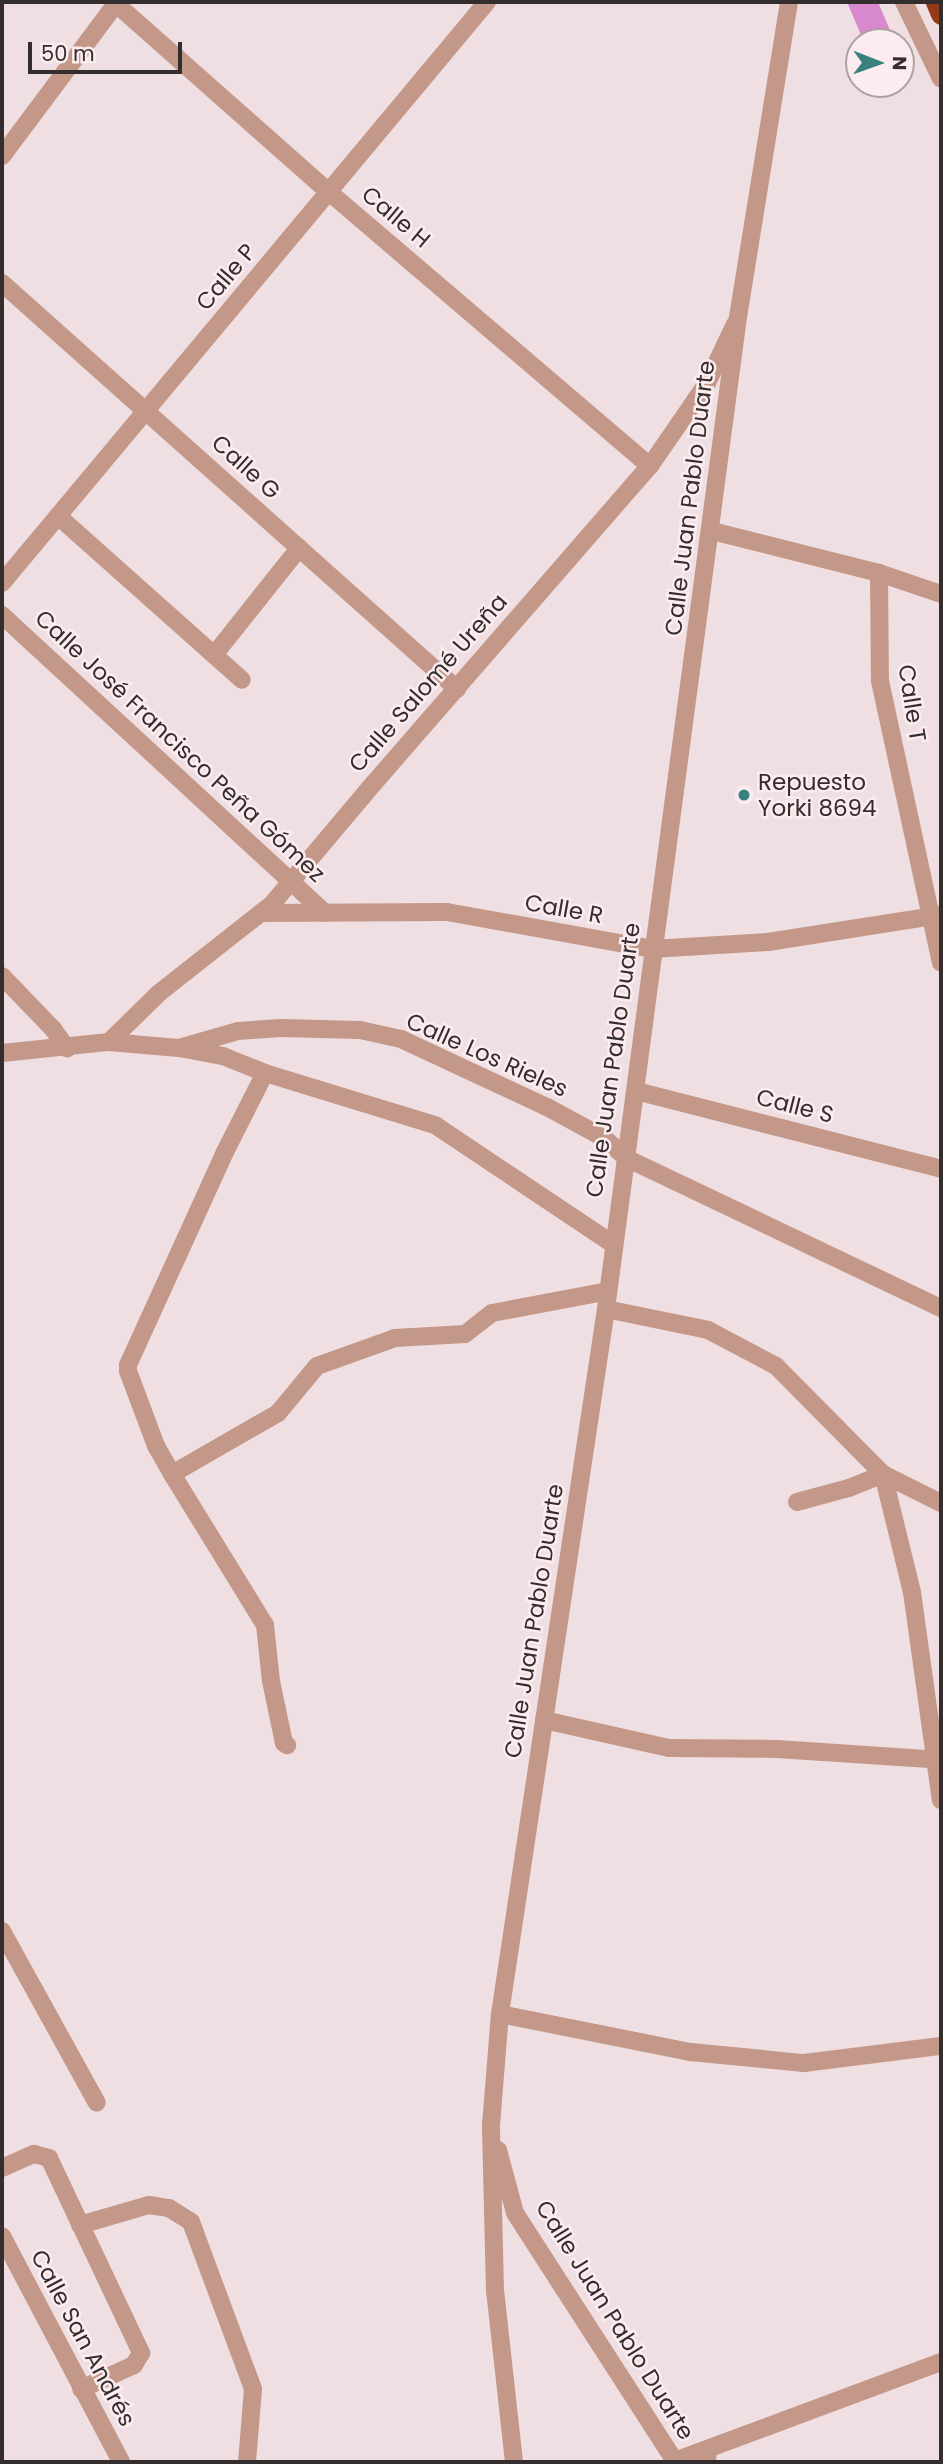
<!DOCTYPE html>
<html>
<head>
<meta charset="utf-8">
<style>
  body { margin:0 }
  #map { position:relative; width:943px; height:2464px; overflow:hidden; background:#efdfe2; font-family:Poppins,sans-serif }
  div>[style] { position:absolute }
  .building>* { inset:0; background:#d889cd }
  .minor>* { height:18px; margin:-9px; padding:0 9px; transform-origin:9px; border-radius:9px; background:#c49888 }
  .tertiary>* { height:18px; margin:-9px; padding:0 9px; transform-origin:9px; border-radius:9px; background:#c49888 }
  .motorway>* { height:21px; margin:-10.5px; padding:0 10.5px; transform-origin:10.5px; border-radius:10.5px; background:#933b16 }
  .dots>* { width:19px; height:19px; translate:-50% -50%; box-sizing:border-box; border:4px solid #fdecef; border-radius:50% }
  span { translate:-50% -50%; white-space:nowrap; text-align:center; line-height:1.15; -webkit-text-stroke:5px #fdecef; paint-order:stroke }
  .street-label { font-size:23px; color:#332d2e }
  .poi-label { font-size:23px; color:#332d2e }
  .left { translate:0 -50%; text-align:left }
  .frame { position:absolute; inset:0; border:4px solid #332d2e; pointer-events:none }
  .north { position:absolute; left:845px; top:28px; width:70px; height:70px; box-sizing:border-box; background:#fdecef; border:2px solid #aca0a2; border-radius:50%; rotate:91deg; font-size:19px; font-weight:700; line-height:28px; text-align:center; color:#332d2e }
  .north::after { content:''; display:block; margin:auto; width:24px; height:32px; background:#38817f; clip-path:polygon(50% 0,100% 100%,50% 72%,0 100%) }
  .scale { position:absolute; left:28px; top:42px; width:154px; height:32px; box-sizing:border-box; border:4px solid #332d2e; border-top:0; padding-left:9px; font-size:21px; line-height:24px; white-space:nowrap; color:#332d2e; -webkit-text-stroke:5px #fdecef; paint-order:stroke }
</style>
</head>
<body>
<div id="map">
  <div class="building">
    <div style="clip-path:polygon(847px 2px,878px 2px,895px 42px,864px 42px)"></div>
  </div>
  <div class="minor">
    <div style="left:114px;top:2px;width:287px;rotate:41.5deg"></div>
    <div style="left:329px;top:192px;width:422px;rotate:40.5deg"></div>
    <div style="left:904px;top:2px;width:85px;rotate:64.3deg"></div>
    <div style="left:2px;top:156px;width:192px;rotate:-53.2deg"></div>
    <div style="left:2px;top:283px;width:610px;rotate:41.74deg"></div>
    <div style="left:58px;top:516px;width:246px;rotate:41.7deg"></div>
    <div style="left:712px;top:531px;width:172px;rotate:14.1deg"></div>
    <div style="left:879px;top:573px;width:65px;rotate:18.7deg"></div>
    <div style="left:879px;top:573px;width:108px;rotate:89.5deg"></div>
    <div style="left:880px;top:681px;width:288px;rotate:77.8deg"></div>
    <div style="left:2px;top:583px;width:757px;rotate:-50.15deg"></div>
    <div style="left:2px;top:615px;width:439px;rotate:42.7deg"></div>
    <div style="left:214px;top:655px;width:137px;rotate:-51.5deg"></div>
    <div style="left:261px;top:913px;width:186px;rotate:-0.3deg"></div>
    <div style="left:447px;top:912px;width:208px;rotate:10.2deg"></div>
    <div style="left:652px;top:949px;width:116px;rotate:-3.5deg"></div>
    <div style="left:768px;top:942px;width:175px;rotate:-8.9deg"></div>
    <div style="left:2px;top:976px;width:74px;rotate:46.1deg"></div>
    <div style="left:53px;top:1029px;width:24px;rotate:54deg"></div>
    <div style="left:109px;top:1042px;width:70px;rotate:-44.4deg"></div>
    <div style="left:159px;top:993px;width:144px;rotate:-38.2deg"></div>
    <div style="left:272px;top:904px;width:158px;rotate:-49.9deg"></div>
    <div style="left:374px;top:783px;width:420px;rotate:-49deg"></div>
    <div style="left:650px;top:466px;width:101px;rotate:-55.5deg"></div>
    <div style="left:707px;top:383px;width:65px;rotate:-64.6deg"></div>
    <div style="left:179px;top:1048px;width:61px;rotate:-16.1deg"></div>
    <div style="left:238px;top:1031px;width:43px;rotate:-4deg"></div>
    <div style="left:281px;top:1028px;width:79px;rotate:1.5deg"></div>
    <div style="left:360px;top:1030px;width:42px;rotate:12.4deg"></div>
    <div style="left:401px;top:1039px;width:161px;rotate:25deg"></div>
    <div style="left:547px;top:1107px;width:65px;rotate:28.5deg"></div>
    <div style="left:604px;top:1138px;width:30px;rotate:42deg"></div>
    <div style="left:626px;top:1158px;width:349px;rotate:25.5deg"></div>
    <div style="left:2px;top:1053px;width:108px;rotate:-5.9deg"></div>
    <div style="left:109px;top:1042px;width:70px;rotate:4.9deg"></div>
    <div style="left:179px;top:1048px;width:45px;rotate:10.3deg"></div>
    <div style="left:223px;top:1056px;width:45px;rotate:22deg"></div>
    <div style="left:265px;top:1073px;width:178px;rotate:17deg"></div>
    <div style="left:435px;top:1125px;width:214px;rotate:33.8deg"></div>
    <div style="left:265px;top:1073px;width:89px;rotate:116.9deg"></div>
    <div style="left:225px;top:1152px;width:234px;rotate:114.5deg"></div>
    <div style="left:128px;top:1365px;width:6px;rotate:90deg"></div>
    <div style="left:128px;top:1371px;width:80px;rotate:69.5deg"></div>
    <div style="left:156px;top:1446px;width:32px;rotate:60deg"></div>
    <div style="left:172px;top:1474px;width:177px;rotate:58.4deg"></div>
    <div style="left:265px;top:1625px;width:56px;rotate:83.9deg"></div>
    <div style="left:271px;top:1681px;width:63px;rotate:78.2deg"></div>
    <div style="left:284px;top:1743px;width:4px;rotate:34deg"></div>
    <div style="left:636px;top:1091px;width:315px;rotate:14.3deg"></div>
    <div style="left:606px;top:1309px;width:104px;rotate:11.6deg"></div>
    <div style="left:708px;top:1330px;width:77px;rotate:27.9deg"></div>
    <div style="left:776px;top:1366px;width:152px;rotate:45.3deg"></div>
    <div style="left:883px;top:1474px;width:65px;rotate:26.6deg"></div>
    <div style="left:172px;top:1474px;width:122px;rotate:-29.9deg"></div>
    <div style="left:278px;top:1413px;width:61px;rotate:-50.3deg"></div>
    <div style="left:317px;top:1366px;width:83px;rotate:-19.7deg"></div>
    <div style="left:395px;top:1338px;width:70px;rotate:-3.3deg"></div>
    <div style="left:465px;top:1334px;width:34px;rotate:-38deg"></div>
    <div style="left:492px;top:1313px;width:118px;rotate:-10.7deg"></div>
    <div style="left:883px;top:1474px;width:122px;rotate:76.2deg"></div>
    <div style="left:912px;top:1592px;width:210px;rotate:82.1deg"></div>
    <div style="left:797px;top:1502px;width:54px;rotate:-15.1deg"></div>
    <div style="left:849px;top:1488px;width:37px;rotate:-22deg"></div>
    <div style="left:544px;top:1720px;width:128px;rotate:12.6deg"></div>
    <div style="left:669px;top:1748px;width:108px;rotate:0.5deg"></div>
    <div style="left:777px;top:1749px;width:164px;rotate:3.8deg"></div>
    <div style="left:2px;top:1931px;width:196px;rotate:61.1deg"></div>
    <div style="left:500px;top:2014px;width:195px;rotate:11.3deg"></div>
    <div style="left:691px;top:2052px;width:114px;rotate:5.6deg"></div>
    <div style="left:804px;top:2063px;width:138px;rotate:-7.1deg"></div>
    <div style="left:2px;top:2168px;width:35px;rotate:-24deg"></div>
    <div style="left:34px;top:2154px;width:16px;rotate:15deg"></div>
    <div style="left:49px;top:2158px;width:216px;rotate:64.7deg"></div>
    <div style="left:141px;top:2353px;width:14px;rotate:120deg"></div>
    <div style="left:134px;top:2365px;width:58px;rotate:155.6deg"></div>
    <div style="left:80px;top:2225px;width:72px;rotate:-16.2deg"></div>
    <div style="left:149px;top:2205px;width:20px;rotate:9deg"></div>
    <div style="left:169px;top:2208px;width:26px;rotate:32deg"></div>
    <div style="left:191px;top:2222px;width:178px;rotate:69.6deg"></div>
    <div style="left:253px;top:2389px;width:73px;rotate:94.7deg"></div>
    <div style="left:2px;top:2236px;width:255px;rotate:62.2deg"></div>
    <div style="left:672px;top:2462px;width:287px;rotate:-20.4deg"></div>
  </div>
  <div class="tertiary">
    <div style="left:498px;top:2150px;width:65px;rotate:74.9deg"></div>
    <div style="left:515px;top:2213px;width:295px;rotate:57.2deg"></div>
    <div style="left:514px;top:2462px;width:172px;rotate:-96.3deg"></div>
    <div style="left:495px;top:2291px;width:166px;rotate:-91.4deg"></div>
    <div style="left:491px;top:2125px;width:111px;rotate:-85.4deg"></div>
    <div style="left:500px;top:2014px;width:713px;rotate:-81.45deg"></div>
    <div style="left:606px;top:1309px;width:1001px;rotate:-82.42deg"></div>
    <div style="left:738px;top:317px;width:319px;rotate:-80.8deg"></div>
    <div style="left:707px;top:2462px;width:13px;rotate:-86deg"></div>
  </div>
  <div class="motorway">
    <div style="left:936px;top:2px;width:13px;rotate:67deg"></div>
  </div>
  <div class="dots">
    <div style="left:744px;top:795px;background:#38817f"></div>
  </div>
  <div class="street-label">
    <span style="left:396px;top:217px;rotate:40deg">Calle H</span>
    <span style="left:226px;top:277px;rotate:-50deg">Calle P</span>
    <span style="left:246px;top:467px;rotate:42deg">Calle G</span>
    <span style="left:690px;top:498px;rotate:-83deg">Calle Juan Pablo Duarte</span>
    <span style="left:428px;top:683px;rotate:-49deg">Calle Salomé Ureña</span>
    <span style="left:912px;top:703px;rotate:81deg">Calle T</span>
    <span style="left:180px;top:746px;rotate:43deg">Calle José Francisco Peña Gómez</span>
    <span style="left:564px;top:909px;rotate:10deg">Calle R</span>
    <span style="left:487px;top:1055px;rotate:24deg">Calle Los Rieles</span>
    <span style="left:613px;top:1060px;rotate:-82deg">Calle Juan Pablo Duarte</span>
    <span style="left:795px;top:1106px;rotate:14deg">Calle S</span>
    <span style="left:534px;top:1621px;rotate:-81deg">Calle Juan Pablo Duarte</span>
    <span style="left:615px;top:2320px;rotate:58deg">Calle Juan Pablo Duarte</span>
    <span style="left:83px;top:2338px;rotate:62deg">Calle San Andrés</span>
  </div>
  <div class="poi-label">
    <span class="left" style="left:758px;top:795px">Repuesto<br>Yorki 8694</span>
  </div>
  <div class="frame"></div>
  <div class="north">N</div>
  <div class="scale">50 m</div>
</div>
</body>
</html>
